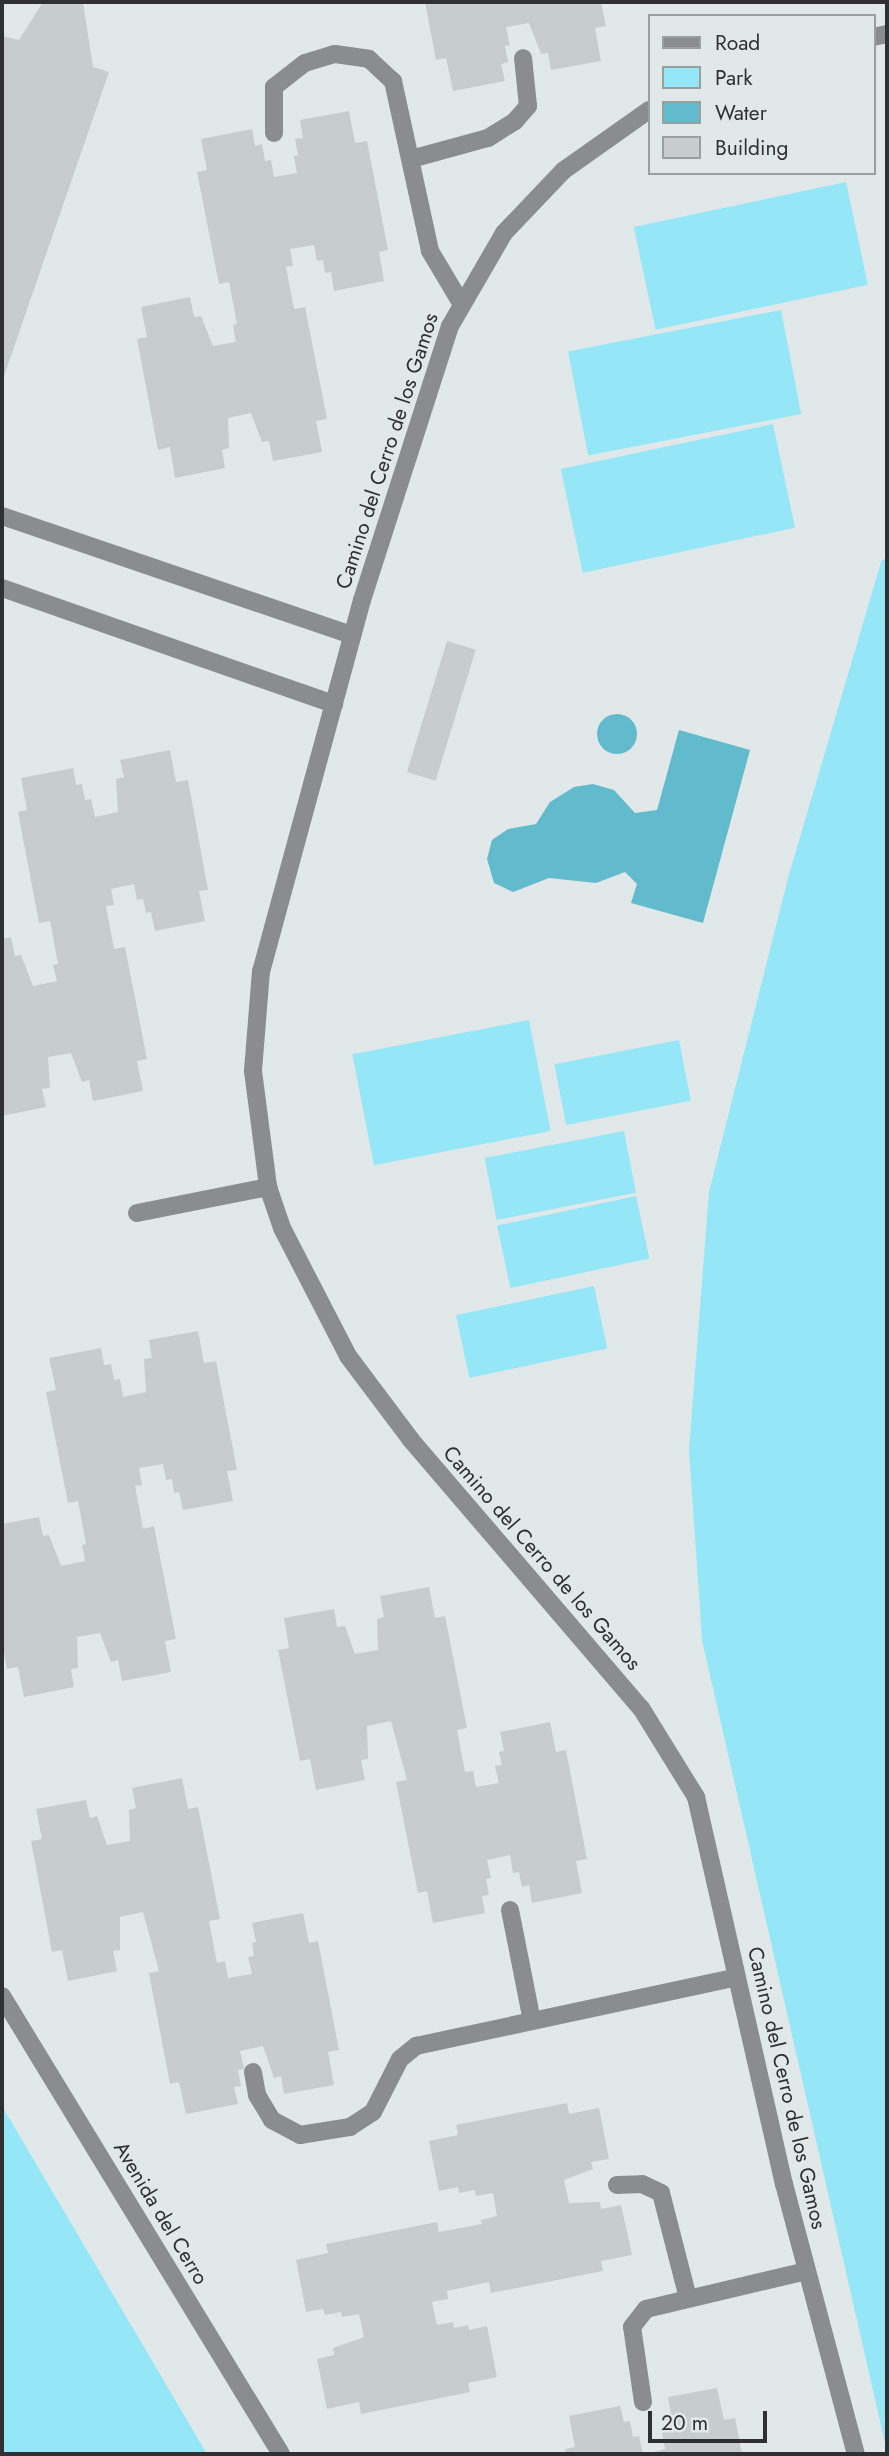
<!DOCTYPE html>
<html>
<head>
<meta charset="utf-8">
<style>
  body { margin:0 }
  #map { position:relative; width:889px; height:2456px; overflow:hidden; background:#e1e8e9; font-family:Jost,sans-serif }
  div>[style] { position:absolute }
  .green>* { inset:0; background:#95e7f8; transform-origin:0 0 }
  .water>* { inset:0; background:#62bbcd }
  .round { border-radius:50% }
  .building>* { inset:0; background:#c7cdcf; transform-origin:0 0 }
  .minor>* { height:18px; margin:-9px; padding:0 9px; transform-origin:9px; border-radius:9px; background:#8a8d8d }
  span { translate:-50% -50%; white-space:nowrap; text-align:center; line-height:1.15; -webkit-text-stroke:5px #e1e8e9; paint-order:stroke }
  .street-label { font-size:21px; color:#2e3031 }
  .frame { position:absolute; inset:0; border:4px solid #2e3031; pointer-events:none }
  .legend { position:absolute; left:648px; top:14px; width:228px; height:161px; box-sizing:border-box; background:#e1e8e9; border:2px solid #999e9f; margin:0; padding:9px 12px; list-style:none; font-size:21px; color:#2e3031 }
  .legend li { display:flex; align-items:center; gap:14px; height:35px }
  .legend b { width:35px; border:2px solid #999e9f }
  .scale { position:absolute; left:648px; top:2411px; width:119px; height:32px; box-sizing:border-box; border:4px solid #2e3031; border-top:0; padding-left:9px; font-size:21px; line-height:24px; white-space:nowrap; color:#2e3031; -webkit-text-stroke:5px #e1e8e9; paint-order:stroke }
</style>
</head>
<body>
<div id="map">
  <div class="green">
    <div style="left:846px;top:182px;width:105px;height:217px;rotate:78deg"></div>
    <div style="left:781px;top:310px;width:106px;height:217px;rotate:79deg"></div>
    <div style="left:773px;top:424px;width:106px;height:217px;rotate:78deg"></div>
    <div style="clip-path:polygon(882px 559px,887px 561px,887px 2452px,702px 1640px,689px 1449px,709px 1192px,788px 878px)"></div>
    <div style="left:529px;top:1020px;width:113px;height:180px;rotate:79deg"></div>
    <div style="left:679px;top:1040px;width:62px;height:127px;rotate:79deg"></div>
    <div style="left:624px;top:1131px;width:63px;height:142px;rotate:79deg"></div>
    <div style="left:636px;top:1196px;width:64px;height:142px;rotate:78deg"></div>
    <div style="left:594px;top:1286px;width:64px;height:141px;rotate:78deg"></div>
    <div style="clip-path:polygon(2px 2106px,207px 2454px,2px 2454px)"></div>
  </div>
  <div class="water">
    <div class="round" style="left:597px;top:714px;width:40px;height:40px"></div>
    <div style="clip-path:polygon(679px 730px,750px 750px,703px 923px,631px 903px,637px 884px,625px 872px,596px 883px,549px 878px,513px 892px,494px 883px,487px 859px,492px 840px,508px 829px,536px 824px,550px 802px,574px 787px,593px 784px,614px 790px,635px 813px,657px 810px)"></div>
  </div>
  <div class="building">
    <div style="clip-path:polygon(43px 2px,83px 2px,93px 67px,109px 72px,2px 382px,2px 36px,19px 40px)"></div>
    <div style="clip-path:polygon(425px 2px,601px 2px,606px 26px,595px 28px,601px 61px,551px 70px,548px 53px,541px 54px,529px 23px,506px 27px,510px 45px,505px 46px,508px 62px,501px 64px,505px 81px,453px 91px,446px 58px,436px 60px)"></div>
    <div style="clip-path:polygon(349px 111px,355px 143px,367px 141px,388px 250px,379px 252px,384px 281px,334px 291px,331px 272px,325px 273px,323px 260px,317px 261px,314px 245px,290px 249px,293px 266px,286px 267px,294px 309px,305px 307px,327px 419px,316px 421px,322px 452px,273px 461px,269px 441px,262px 442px,251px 413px,228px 418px,229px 448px,222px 450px,225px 468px,175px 478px,170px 447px,158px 450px,137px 339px,147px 337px,141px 307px,190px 297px,194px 317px,201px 316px,213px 346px,236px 342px,233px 325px,237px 324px,229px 282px,219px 284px,197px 172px,207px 170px,201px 139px,252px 129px,255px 146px,262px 144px,265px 161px,271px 160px,274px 177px,297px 173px,294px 156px,298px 155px,295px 139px,303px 138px,300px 120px)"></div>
    <div style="left:447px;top:641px;width:30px;height:137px;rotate:17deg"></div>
    <div style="clip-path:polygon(170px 750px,176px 782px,188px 780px,208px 890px,199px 891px,205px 921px,155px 931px,151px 912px,146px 913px,143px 899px,137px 900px,134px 884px,111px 889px,114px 905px,106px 906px,114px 949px,125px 947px,147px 1059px,137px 1061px,143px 1091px,93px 1101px,89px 1080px,82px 1082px,71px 1053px,48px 1057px,50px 1088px,42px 1089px,46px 1107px,2px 1116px,2px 939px,11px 937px,15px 956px,21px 955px,33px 986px,57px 981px,53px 965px,58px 964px,50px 921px,39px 923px,18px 812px,27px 810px,21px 778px,73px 768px,76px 785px,82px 784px,85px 800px,91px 799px,95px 817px,118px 812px,116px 779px,124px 777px,120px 760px)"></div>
    <div style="clip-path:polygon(198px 1331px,204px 1363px,216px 1361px,237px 1470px,227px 1471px,233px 1501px,183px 1510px,179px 1492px,174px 1493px,172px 1479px,166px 1480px,163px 1464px,139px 1468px,142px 1485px,135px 1486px,143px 1529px,154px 1526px,176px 1639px,165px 1641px,171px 1672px,122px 1681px,118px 1660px,111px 1662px,100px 1633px,77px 1637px,78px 1668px,71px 1669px,74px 1687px,24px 1697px,18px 1667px,7px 1669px,2px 1640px,2px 1524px,39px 1517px,43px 1536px,49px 1535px,61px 1566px,85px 1561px,82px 1545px,86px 1544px,78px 1501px,68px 1503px,46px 1392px,56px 1390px,49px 1358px,101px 1348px,104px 1365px,111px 1364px,114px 1380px,120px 1379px,123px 1397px,146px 1392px,144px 1359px,152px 1358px,149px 1340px)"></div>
    <div style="clip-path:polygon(429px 1587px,435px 1618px,445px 1616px,467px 1728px,457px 1730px,465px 1772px,473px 1771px,476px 1787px,499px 1783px,495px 1766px,502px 1765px,499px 1752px,504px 1751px,500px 1732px,550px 1722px,556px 1752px,566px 1750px,587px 1859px,576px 1861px,582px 1893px,532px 1903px,529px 1885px,522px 1887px,519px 1872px,513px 1873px,510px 1855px,487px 1860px,491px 1878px,486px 1879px,489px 1895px,482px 1896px,485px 1913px,433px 1923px,427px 1891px,418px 1893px,396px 1782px,407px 1780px,391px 1721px,367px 1726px,368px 1759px,361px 1760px,365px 1780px,316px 1790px,310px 1759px,300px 1761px,278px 1650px,289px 1648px,284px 1618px,334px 1609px,337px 1627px,345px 1626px,355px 1654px,378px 1650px,377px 1619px,384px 1617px,380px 1596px)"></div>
    <div style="clip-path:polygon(182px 1778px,188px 1809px,198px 1807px,220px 1919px,209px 1921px,217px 1963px,225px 1961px,228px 1978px,252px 1974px,248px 1957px,254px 1956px,252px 1943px,256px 1942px,252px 1923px,303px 1913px,309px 1943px,318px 1941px,339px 2050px,328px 2052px,334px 2085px,284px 2094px,281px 2076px,274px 2078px,263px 2046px,240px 2051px,244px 2069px,238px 2070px,241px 2086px,234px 2087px,238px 2104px,186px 2114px,179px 2082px,170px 2084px,149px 1973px,159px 1971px,143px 1912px,120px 1917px,120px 1950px,113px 1951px,117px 1971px,68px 1981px,62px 1950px,52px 1952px,31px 1841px,42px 1839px,36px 1809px,86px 1800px,90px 1818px,97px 1816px,107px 1845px,130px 1841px,129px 1810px,136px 1808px,132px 1788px)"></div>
    <div style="clip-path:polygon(567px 2103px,569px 2114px,599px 2108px,609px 2159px,591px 2162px,593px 2169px,564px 2180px,569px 2203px,600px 2202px,601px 2209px,621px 2205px,632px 2255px,601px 2261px,603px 2271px,491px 2293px,489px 2282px,447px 2291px,448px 2299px,432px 2302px,437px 2325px,453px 2322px,454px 2328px,468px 2325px,469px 2330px,487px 2326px,497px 2377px,468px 2383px,470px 2392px,361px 2414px,359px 2402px,327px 2409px,317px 2359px,334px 2355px,333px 2348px,364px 2337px,359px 2314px,342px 2317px,341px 2312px,325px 2315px,323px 2309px,306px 2312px,296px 2260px,328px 2253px,326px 2244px,437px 2222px,439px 2232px,482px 2224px,481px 2220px,497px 2216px,493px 2193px,476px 2196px,475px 2190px,459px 2193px,458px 2187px,439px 2191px,429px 2141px,458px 2135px,456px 2125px)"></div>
    <div style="clip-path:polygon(717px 2388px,724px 2420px,735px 2418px,742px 2454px,647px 2454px,665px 2449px,662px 2432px,666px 2431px,664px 2416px,671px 2415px,668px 2397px)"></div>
    <div style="clip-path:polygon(620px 2406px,624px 2422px,630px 2421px,633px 2437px,639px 2436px,643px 2454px,566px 2454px,565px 2449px,575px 2447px,569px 2416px)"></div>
  </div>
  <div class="minor">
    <div style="left:873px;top:37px;width:14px;rotate:-12deg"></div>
    <div style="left:649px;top:110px;width:105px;rotate:144.7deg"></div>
    <div style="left:563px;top:171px;width:86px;rotate:133.6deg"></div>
    <div style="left:504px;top:233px;width:108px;rotate:120.1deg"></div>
    <div style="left:450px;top:326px;width:288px;rotate:107.8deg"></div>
    <div style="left:362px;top:600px;width:385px;rotate:105.2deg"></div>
    <div style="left:261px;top:971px;width:100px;rotate:94.6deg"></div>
    <div style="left:253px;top:1071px;width:117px;rotate:82.6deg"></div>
    <div style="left:268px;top:1187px;width:43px;rotate:71.1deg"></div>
    <div style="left:282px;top:1228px;width:144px;rotate:62.7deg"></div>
    <div style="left:348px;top:1356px;width:105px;rotate:53.1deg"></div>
    <div style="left:411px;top:1440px;width:353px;rotate:49.4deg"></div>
    <div style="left:641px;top:1708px;width:105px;rotate:58.3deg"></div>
    <div style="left:696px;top:1797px;width:397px;rotate:77.2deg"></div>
    <div style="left:784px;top:2184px;width:279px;rotate:75.1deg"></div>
    <div style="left:274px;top:133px;width:46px;rotate:-90deg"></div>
    <div style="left:274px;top:87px;width:39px;rotate:-38deg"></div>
    <div style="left:305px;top:63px;width:31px;rotate:-17deg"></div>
    <div style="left:335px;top:54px;width:34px;rotate:8deg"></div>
    <div style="left:369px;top:59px;width:33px;rotate:43deg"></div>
    <div style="left:393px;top:81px;width:174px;rotate:77.7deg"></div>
    <div style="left:430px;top:251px;width:61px;rotate:59.2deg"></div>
    <div style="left:411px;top:159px;width:80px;rotate:-15.3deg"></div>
    <div style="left:488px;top:138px;width:32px;rotate:-32deg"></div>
    <div style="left:515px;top:121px;width:20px;rotate:-49deg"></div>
    <div style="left:528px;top:106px;width:48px;rotate:-95.9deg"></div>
    <div style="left:2px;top:516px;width:370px;rotate:18.8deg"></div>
    <div style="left:2px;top:588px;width:352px;rotate:19.3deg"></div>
    <div style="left:137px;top:1213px;width:134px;rotate:-11.2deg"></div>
    <div style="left:510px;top:1910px;width:113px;rotate:78.8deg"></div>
    <div style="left:2px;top:1996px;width:536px;rotate:58.65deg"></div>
    <div style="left:253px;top:2072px;width:23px;rotate:80deg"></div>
    <div style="left:257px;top:2095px;width:29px;rotate:59deg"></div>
    <div style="left:272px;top:2120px;width:32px;rotate:28deg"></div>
    <div style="left:300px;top:2135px;width:51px;rotate:-9.1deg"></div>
    <div style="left:350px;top:2127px;width:27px;rotate:-33deg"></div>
    <div style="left:373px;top:2112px;width:59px;rotate:-63deg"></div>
    <div style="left:400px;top:2059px;width:21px;rotate:-39deg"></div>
    <div style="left:416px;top:2046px;width:328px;rotate:-12.1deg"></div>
    <div style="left:617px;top:2185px;width:25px;rotate:-2deg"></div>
    <div style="left:642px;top:2184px;width:21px;rotate:25deg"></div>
    <div style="left:661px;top:2193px;width:108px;rotate:75.6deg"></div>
    <div style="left:643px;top:2402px;width:76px;rotate:-98.3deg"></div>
    <div style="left:632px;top:2327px;width:23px;rotate:-52deg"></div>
    <div style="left:646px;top:2309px;width:165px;rotate:-13.3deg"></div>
  </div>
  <div class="street-label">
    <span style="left:387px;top:451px;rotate:-72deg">Camino del Cerro de los Gamos</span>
    <span style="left:542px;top:1558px;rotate:49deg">Camino del Cerro de los Gamos</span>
    <span style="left:787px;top:2088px;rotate:77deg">Camino del Cerro de los Gamos</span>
    <span style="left:161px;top:2213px;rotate:59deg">Avenida del Cerro</span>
  </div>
  <div class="frame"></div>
  <ul class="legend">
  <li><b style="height:9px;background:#8a8d8d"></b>Road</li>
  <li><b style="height:19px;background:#95e7f8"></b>Park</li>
  <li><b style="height:19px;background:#62bbcd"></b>Water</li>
  <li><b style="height:19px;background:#c7cdcf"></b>Building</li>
  </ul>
  <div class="scale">20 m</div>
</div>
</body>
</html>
